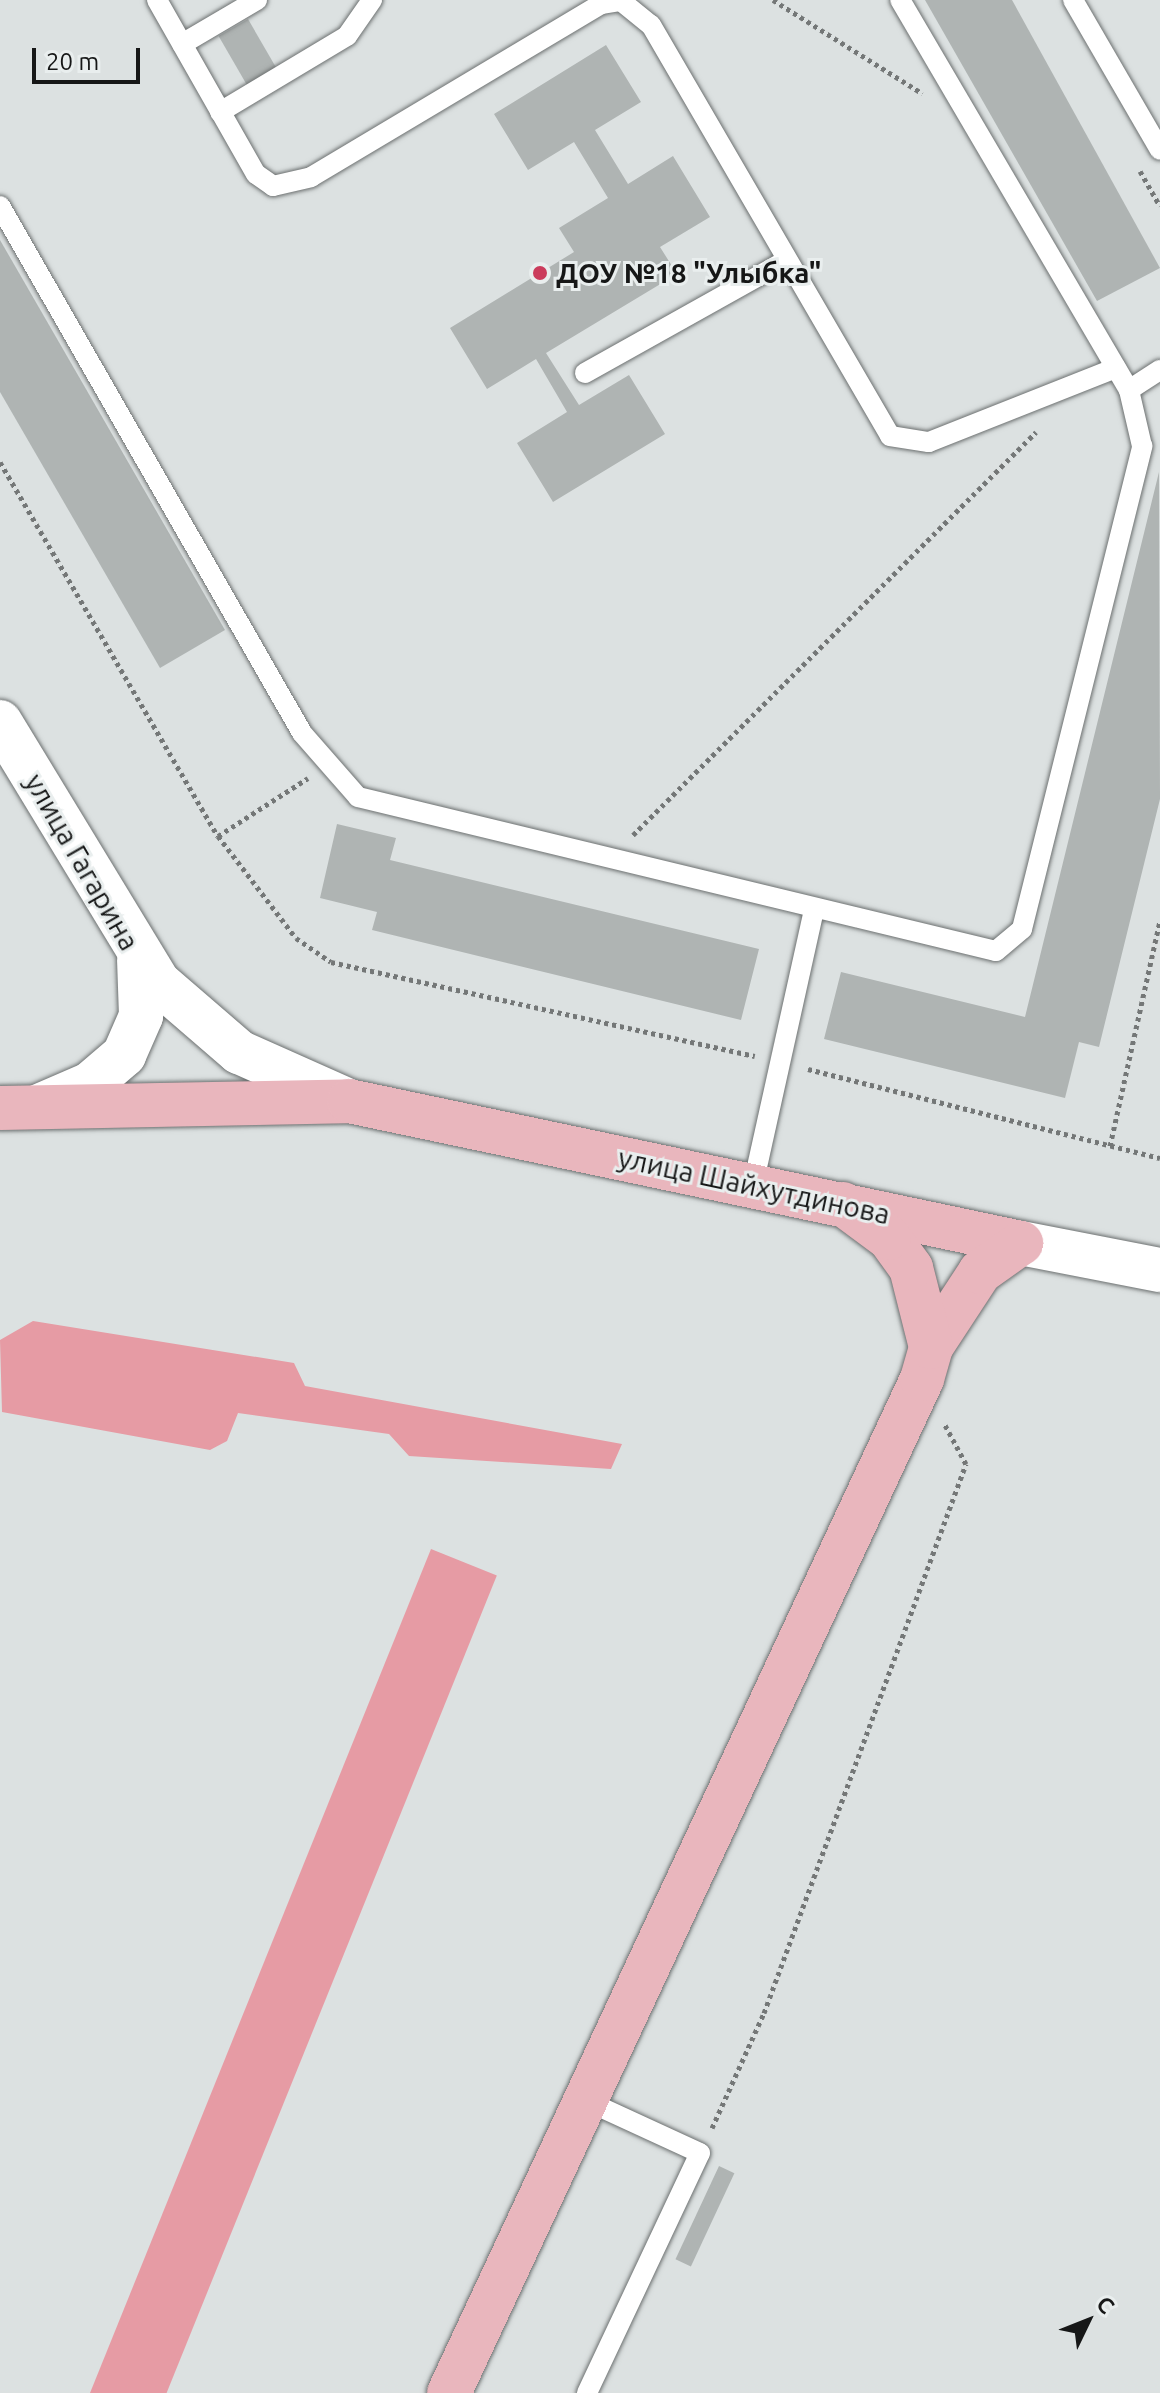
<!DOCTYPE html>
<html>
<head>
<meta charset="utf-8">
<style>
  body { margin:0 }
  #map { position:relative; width:1160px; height:2393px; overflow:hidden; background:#dce1e1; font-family:Ubuntu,sans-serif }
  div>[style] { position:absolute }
  .green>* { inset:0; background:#e69ba4; transform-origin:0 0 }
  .building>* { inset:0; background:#afb4b3; transform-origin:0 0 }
  .path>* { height:5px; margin-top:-2.5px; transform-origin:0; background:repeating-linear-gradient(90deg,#747777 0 4px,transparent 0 8px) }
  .roads { filter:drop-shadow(0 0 2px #6c7070) drop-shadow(0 0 2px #6c7070) }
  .lane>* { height:20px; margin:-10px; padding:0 10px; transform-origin:10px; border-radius:10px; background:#fff }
  .secondary>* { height:44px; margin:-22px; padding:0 22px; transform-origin:22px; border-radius:22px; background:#fff }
  .primary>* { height:44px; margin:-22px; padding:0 22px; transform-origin:22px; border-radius:22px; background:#e9b6bd }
  .dots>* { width:22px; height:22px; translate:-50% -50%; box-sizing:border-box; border:4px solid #e9eeee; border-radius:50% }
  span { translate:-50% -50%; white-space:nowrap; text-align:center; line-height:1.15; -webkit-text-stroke:6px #e9eeee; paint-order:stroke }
  .poi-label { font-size:28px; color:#161717; font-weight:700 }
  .left { translate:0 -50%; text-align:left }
  .street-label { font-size:28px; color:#161717 }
  .north { position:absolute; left:1048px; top:2281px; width:80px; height:80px; -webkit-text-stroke:6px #e9eeee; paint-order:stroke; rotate:47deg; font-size:22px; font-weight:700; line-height:32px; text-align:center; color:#161717 }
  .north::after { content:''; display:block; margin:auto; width:28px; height:36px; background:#161717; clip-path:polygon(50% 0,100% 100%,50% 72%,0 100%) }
  .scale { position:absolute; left:32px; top:48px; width:108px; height:36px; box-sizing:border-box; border:4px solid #161717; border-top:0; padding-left:10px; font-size:24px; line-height:28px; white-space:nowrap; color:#161717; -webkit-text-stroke:6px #e9eeee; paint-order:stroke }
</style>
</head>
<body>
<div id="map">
  <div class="green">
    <div style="clip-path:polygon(33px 1321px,294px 1363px,305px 1386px,622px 1444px,611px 1469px,409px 1456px,389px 1434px,238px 1413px,227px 1441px,210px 1450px,2px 1412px,0 1340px)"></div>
    <div style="left:431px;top:1549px;width:71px;height:938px;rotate:22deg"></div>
  </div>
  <div class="building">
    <div style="clip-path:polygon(925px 0,1012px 0,1160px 268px,1097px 301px)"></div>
    <div style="left:248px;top:19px;width:59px;height:34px;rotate:60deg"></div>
    <div style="clip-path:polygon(606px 45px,641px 102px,595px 130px,628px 184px,673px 156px,710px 217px,660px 247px,677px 274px,546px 353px,579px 405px,629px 375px,665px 434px,553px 502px,517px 443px,567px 412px,536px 359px,487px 389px,450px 328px,574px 252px,559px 228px,608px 198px,574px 142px,528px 170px,494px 114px)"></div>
    <div style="clip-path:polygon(0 240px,225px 630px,160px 668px,0 392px)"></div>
    <div style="clip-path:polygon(1159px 472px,1160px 799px,1099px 1047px,1079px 1042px,1065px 1098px,824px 1039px,841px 972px,1025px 1017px)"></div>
    <div style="clip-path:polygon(337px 824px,396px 838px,390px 860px,759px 949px,741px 1020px,372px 930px,377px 912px,320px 898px)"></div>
    <div style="left:719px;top:2166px;width:17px;height:103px;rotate:25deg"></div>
  </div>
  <div class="path">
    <div style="left:773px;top:0;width:176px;rotate:32deg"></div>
    <div style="left:1140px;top:171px;width:40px;rotate:60.3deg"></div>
    <div style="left:0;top:462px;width:433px;rotate:59.8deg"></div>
    <div style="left:218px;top:836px;width:128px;rotate:52.6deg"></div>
    <div style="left:296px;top:938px;width:42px;rotate:34.4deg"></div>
    <div style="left:331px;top:962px;width:434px;rotate:12.5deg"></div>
    <div style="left:633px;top:835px;width:570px;rotate:-45deg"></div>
    <div style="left:218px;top:836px;width:107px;rotate:-32.8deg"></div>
    <div style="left:808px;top:1069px;width:363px;rotate:14.2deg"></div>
    <div style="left:1110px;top:1146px;width:230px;rotate:-77.5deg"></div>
    <div style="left:712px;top:2128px;width:126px;rotate:-65.7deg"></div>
    <div style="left:764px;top:2013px;width:585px;rotate:-69.8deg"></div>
    <div style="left:966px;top:1464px;width:47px;rotate:-118.2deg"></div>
  </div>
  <div class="roads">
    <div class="lane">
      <div style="left:157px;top:0;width:200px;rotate:60.4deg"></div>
      <div style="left:256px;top:174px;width:21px;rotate:35deg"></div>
      <div style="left:273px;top:186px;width:39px;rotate:-13deg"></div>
      <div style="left:311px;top:177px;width:338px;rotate:-30.8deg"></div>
      <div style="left:601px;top:4px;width:20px;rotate:-9deg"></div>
      <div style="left:621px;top:1px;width:38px;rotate:39deg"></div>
      <div style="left:651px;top:25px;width:475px;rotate:59.8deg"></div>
      <div style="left:890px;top:436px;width:39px;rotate:9deg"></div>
      <div style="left:929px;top:442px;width:201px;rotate:-21.6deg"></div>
      <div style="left:1073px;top:0;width:173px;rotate:59.9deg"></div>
      <div style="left:182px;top:44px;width:87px;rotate:-30.4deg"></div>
      <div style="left:220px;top:112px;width:148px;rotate:-30.9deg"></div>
      <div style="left:347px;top:36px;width:44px;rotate:-55.2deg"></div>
      <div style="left:0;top:206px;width:607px;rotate:60.18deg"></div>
      <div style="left:302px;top:733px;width:85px;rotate:48.8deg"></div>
      <div style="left:358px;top:797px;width:656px;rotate:13.57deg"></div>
      <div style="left:996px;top:951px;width:34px;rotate:-40deg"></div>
      <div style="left:1022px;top:929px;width:498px;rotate:-76deg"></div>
      <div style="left:1142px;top:446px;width:57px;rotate:-103.1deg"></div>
      <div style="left:1129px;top:390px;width:452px;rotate:-120.4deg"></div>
      <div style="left:585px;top:373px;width:228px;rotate:-29.2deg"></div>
      <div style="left:1129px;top:390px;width:37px;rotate:-33deg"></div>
      <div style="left:753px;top:1185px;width:282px;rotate:-77.5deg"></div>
      <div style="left:587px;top:2393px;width:265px;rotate:-64.8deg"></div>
      <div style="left:700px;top:2153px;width:122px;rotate:-155.3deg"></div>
    </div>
    <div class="secondary">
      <div style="left:0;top:722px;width:306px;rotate:58.7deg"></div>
      <div style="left:159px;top:983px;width:106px;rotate:40.8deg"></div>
      <div style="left:239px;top:1052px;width:118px;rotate:24deg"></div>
      <div style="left:37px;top:1107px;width:58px;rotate:-23.5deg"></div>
      <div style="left:90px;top:1084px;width:45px;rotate:-40.5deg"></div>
      <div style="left:124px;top:1055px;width:43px;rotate:-66.4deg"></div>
      <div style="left:141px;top:1016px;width:56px;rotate:-92deg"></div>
      <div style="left:1021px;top:1243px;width:142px;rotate:11deg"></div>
    </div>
    <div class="primary">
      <div style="left:0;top:1108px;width:349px;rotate:-1.1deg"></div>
      <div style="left:349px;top:1101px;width:687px;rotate:11.93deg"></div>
      <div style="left:931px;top:1347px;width:90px;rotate:-56.8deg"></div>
      <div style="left:980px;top:1272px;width:50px;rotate:-35.3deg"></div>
      <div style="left:449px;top:2393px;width:1119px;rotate:-64.99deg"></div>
      <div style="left:922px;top:1379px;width:33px;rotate:-74deg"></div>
      <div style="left:931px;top:1347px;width:81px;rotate:-104.2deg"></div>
      <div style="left:911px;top:1268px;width:37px;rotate:-126deg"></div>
      <div style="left:889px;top:1238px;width:57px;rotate:-143.5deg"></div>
    </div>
  </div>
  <div class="dots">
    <div style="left:540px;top:273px;background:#cb3c5c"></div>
  </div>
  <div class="poi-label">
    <span class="left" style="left:556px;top:273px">ДОУ №18 "Улыбка"</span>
  </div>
  <div class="street-label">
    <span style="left:82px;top:862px;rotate:60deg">улица Гагарина</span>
    <span style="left:754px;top:1186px;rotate:12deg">улица Шайхутдинова</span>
  </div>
  <div class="north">С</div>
  <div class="scale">20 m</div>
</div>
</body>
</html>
